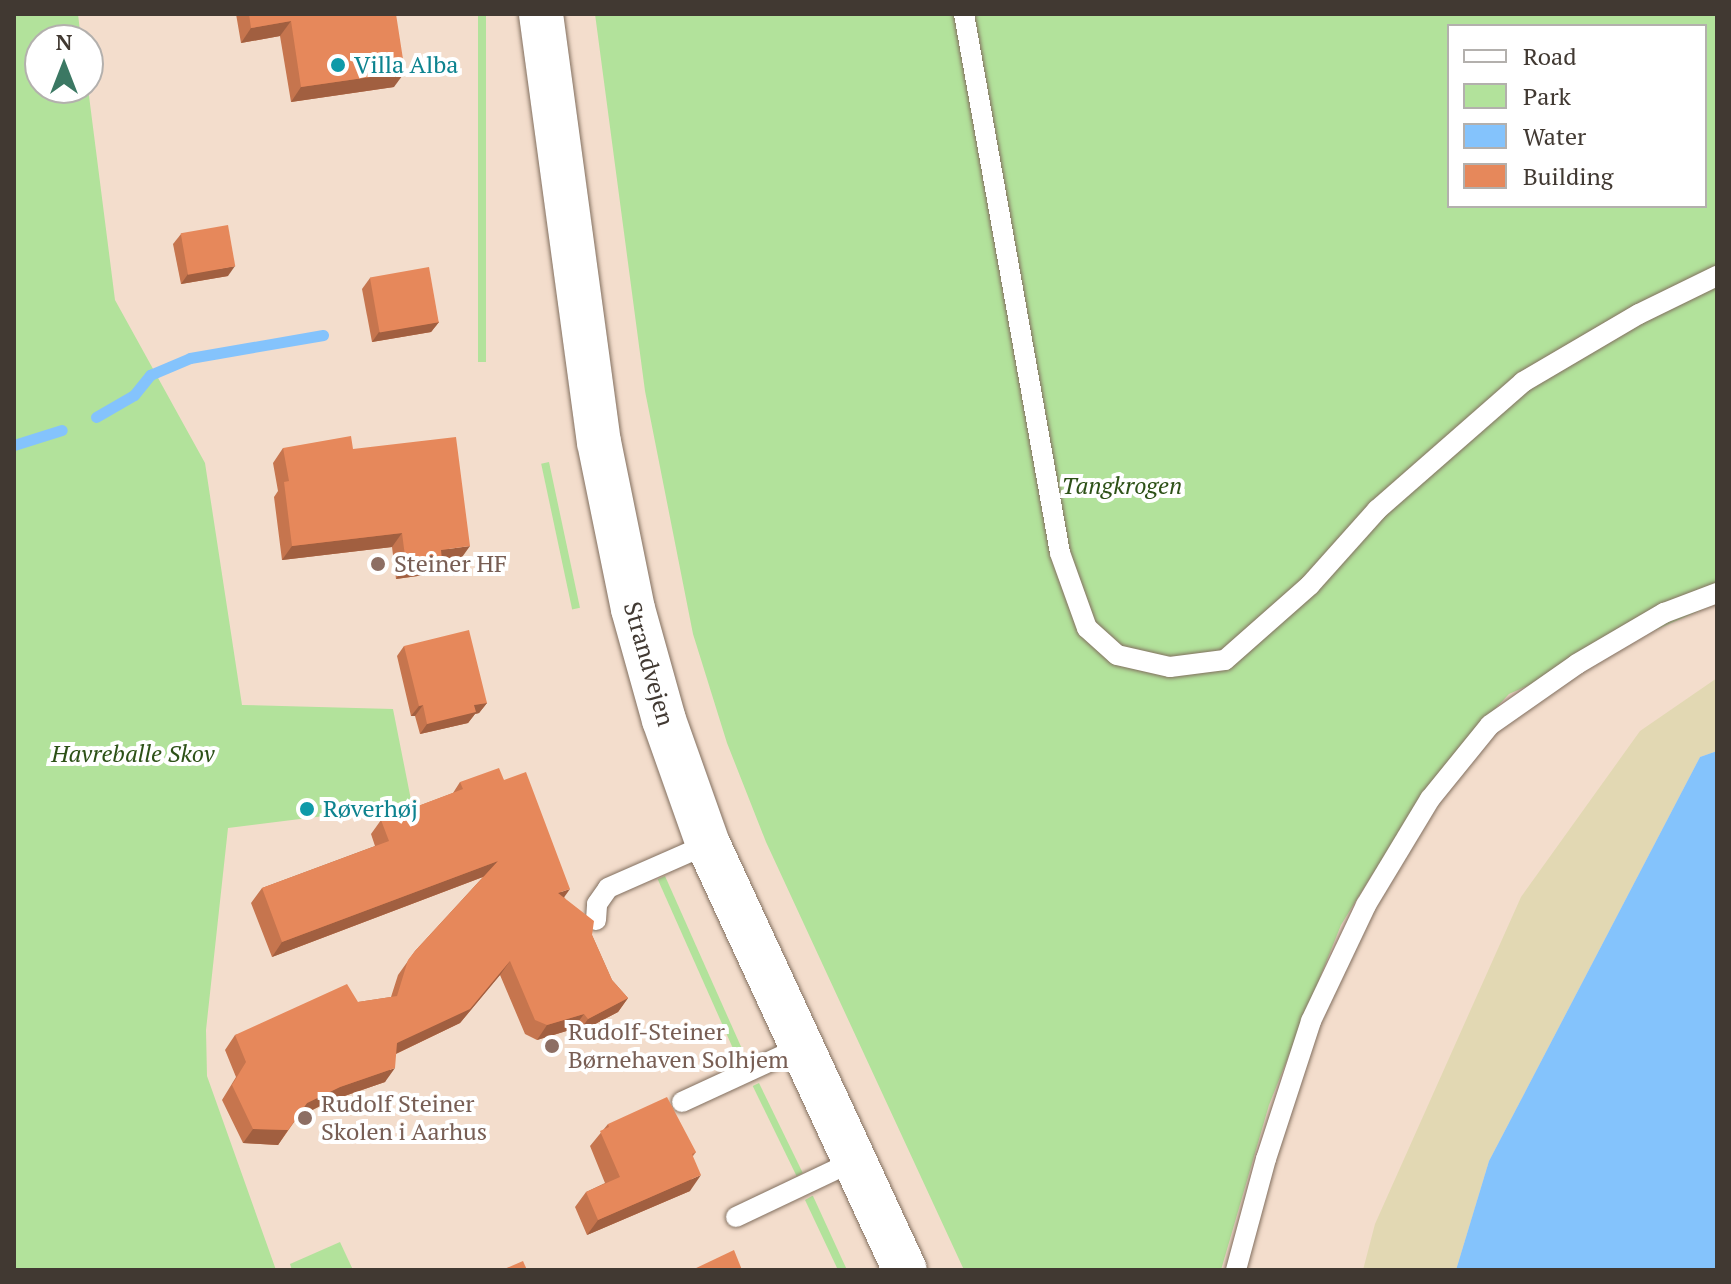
<!DOCTYPE html>
<html>
<head>
<meta charset="utf-8">
<style>
  body { margin:0 }
  #map { position:relative; width:1731px; height:1284px; overflow:hidden; background:#f3ddcc; font-family:"PT Serif",serif }
  div>[style] { position:absolute }
  .green>* { inset:0; background:#b2e29b; transform-origin:0 0 }
  .sand>* { inset:0; background:#e2d8b3 }
  .water>* { inset:0; background:#84c3fc }
  .stream>* { height:11px; margin:-5.5px; padding:0 5.5px; transform-origin:5.5px; border-radius:5.5px; background:#84c3fc }
  .roads { filter:drop-shadow(0 0 2px #826f5f) drop-shadow(0 0 2px #826f5f) }
  .service>* { height:20px; margin:-10px; padding:0 10px; transform-origin:10px; border-radius:10px; background:#fff }
  .tertiary>* { height:44px; margin:-22px; padding:0 22px; transform-origin:22px; border-radius:22px; background:#fff }
  .wall>* { inset:0; background:#c6754e }
  .shaded-wall>* { inset:0; background:#a15f40 }
  .building>* { inset:0; background:#e6885b; transform-origin:0 0 }
  .dots>* { width:22px; height:22px; translate:-50% -50%; box-sizing:border-box; border:4px solid #fff; border-radius:50% }
  span { translate:-50% -50%; white-space:nowrap; text-align:center; line-height:1.15; -webkit-text-stroke:8px #fff; paint-order:stroke }
  .culture-label { font-size:24px; color:#0d838f }
  .left { translate:0 -50%; text-align:left }
  .park-label { font-size:24px; color:#2d5117; font-style:italic }
  .education-label { font-size:24px; color:#785e54 }
  .street-label { font-size:24px; color:#413932 }
  .frame { position:absolute; inset:0; border:16px solid #413932; pointer-events:none }
  .legend { position:absolute; left:1447px; top:24px; width:260px; height:184px; box-sizing:border-box; background:#fff; border:2px solid #b3b0ad; margin:0; padding:10px 14px; list-style:none; font-size:24px; color:#413932 }
  .legend li { display:flex; align-items:center; gap:16px; height:40px }
  .legend b { width:40px; border:2px solid #b3b0ad }
  .north { position:absolute; left:24px; top:24px; width:80px; height:80px; box-sizing:border-box; background:#fff; border:2px solid #b3b0ad; border-radius:50%; rotate:0deg; font-size:22px; font-weight:700; line-height:32px; text-align:center; color:#413932 }
  .north::after { content:''; display:block; margin:auto; width:28px; height:36px; background:#3b7863; clip-path:polygon(50% 0,100% 100%,50% 72%,0 100%) }
</style>
</head>
<body>
<div id="map">
  <div class="green">
    <div style="clip-path:polygon(14px 14px,78px 14px,81px 40px,40px 40px,40px 88px,88px 88px,115px 300px,205px 463px,242px 705px,393px 709px,412px 805px,228px 828px,206px 1030px,207px 1076px,276px 1270px,14px 1270px)"></div>
    <div style="left:478px;top:14px;width:8px;height:348px"></div>
    <div style="clip-path:polygon(evenodd,595px 14px,1717px 14px,1717px 603px,1509px 694px,1480px 725px,1370px 878px,1341px 925px,1269px 1105px,1221px 1270px,964px 1270px,766px 842px,727px 743px,693px 634px,645px 391px,595px 14px,1449px 26px,1705px 26px,1705px 206px,1449px 206px,1449px 26px)"></div>
    <div style="left:549px;top:462px;width:149px;height:8px;rotate:78deg"></div>
    <div style="left:665px;top:876px;width:201px;height:8px;rotate:66deg"></div>
    <div style="left:759px;top:1083px;width:100px;height:7px;rotate:64deg"></div>
    <div style="clip-path:polygon(812px 1196px,813px 1196px,847px 1270px,838px 1270px,805px 1200px)"></div>
    <div style="clip-path:polygon(340px 1242px,353px 1270px,292px 1270px,290px 1264px)"></div>
  </div>
  <div class="sand">
    <div style="clip-path:polygon(1717px 678px,1717px 751px,1700px 757px,1489px 1161px,1456px 1270px,1363px 1270px,1375px 1224px,1521px 897px,1640px 731px)"></div>
  </div>
  <div class="water">
    <div style="clip-path:polygon(1717px 751px,1717px 1270px,1456px 1270px,1489px 1161px,1700px 757px)"></div>
  </div>
  <div class="stream">
    <div style="left:96px;top:417px;width:44px;rotate:-30.1deg"></div>
    <div style="left:134px;top:395px;width:26px;rotate:-51deg"></div>
    <div style="left:150px;top:375px;width:43px;rotate:-23deg"></div>
    <div style="left:190px;top:358px;width:135px;rotate:-9.8deg"></div>
    <div style="left:14px;top:445px;width:50px;rotate:-17.4deg"></div>
  </div>
  <div class="roads">
    <div class="service">
      <div style="left:964px;top:14px;width:547px;rotate:79.9deg"></div>
      <div style="left:1060px;top:553px;width:80px;rotate:70.2deg"></div>
      <div style="left:1087px;top:628px;width:40px;rotate:42deg"></div>
      <div style="left:1117px;top:655px;width:54px;rotate:12.8deg"></div>
      <div style="left:1170px;top:667px;width:55px;rotate:-7.3deg"></div>
      <div style="left:1225px;top:660px;width:113px;rotate:-41.4deg"></div>
      <div style="left:1310px;top:585px;width:101px;rotate:-48.2deg"></div>
      <div style="left:1377px;top:510px;width:194px;rotate:-41.2deg"></div>
      <div style="left:1523px;top:382px;width:134px;rotate:-30.4deg"></div>
      <div style="left:1639px;top:314px;width:87px;rotate:-26deg"></div>
      <div style="left:596px;top:920px;width:16px;rotate:-86deg"></div>
      <div style="left:597px;top:904px;width:19px;rotate:-55deg"></div>
      <div style="left:608px;top:888px;width:109px;rotate:-23.7deg"></div>
      <div style="left:682px;top:1102px;width:131px;rotate:-24.8deg"></div>
      <div style="left:736px;top:1217px;width:131px;rotate:-25.4deg"></div>
      <div style="left:1236px;top:1270px;width:115px;rotate:-74.9deg"></div>
      <div style="left:1266px;top:1159px;width:145px;rotate:-71.9deg"></div>
      <div style="left:1311px;top:1021px;width:128px;rotate:-64.6deg"></div>
      <div style="left:1366px;top:905px;width:124px;rotate:-58.9deg"></div>
      <div style="left:1430px;top:799px;width:95px;rotate:-51deg"></div>
      <div style="left:1490px;top:725px;width:106px;rotate:-35deg"></div>
      <div style="left:1577px;top:664px;width:101px;rotate:-30.4deg"></div>
      <div style="left:1664px;top:613px;width:57px;rotate:-20.7deg"></div>
    </div>
    <div class="tertiary">
      <div style="left:541px;top:14px;width:432px;rotate:82.3deg"></div>
      <div style="left:599px;top:442px;width:170px;rotate:78.5deg"></div>
      <div style="left:633px;top:609px;width:115px;rotate:74.4deg"></div>
      <div style="left:664px;top:720px;width:132px;rotate:70.5deg"></div>
      <div style="left:708px;top:844px;width:469px;rotate:65.2deg"></div>
    </div>
  </div>
  <div class="wall">
    <div style="clip-path:polygon(236px 14px,396px 14px,394px 87px,291px 102px,280px 36px,241px 43px)"></div>
    <div style="clip-path:polygon(181px 234px,228px 276px,181px 284px,173px 244px)"></div>
    <div style="clip-path:polygon(370px 278px,439px 322px,431px 332px,372px 342px,362px 289px)"></div>
    <div style="clip-path:polygon(283px 448px,353px 449px,460px 560px,440px 563px,432px 574px,396px 579px,392px 547px,282px 560px,274px 497px,278px 491px,273px 463px)"></div>
    <div style="clip-path:polygon(404px 646px,487px 703px,479px 713px,475px 714px,468px 723px,420px 734px,415px 716px,411px 716px,397px 656px)"></div>
    <div style="clip-path:polygon(504px 780px,564px 897px,592px 935px,612px 980px,628px 998px,618px 1012px,578px 1033px,573px 1029px,537px 1040px,525px 1034px,500px 975px,460px 1023px,396px 1054px,385px 1082px,330px 1101px,297px 1118px,278px 1145px,243px 1143px,222px 1100px,236px 1077px,225px 1050px,235px 1035px,358px 1002px,391px 997px,398px 975px,415px 951px,483px 877px,272px 957px,251px 903px,262px 888px,375px 846px,371px 834px,381px 820px,453px 793px,460px 782px)"></div>
    <div style="clip-path:polygon(608px 1124px,696px 1152px,693px 1156px,690px 1191px,587px 1235px,575px 1207px,586px 1192px,605px 1183px,590px 1146px)"></div>
  </div>
  <div class="shaded-wall">
    <div style="clip-path:polygon(291px 21px,280px 36px,241px 43px,251px 28px)"></div>
    <div style="clip-path:polygon(405px 72px,394px 87px,291px 102px,301px 87px)"></div>
    <div style="clip-path:polygon(235px 266px,228px 276px,181px 284px,188px 274px)"></div>
    <div style="clip-path:polygon(439px 322px,431px 332px,372px 342px,379px 332px)"></div>
    <div style="clip-path:polygon(402px 533px,392px 547px,282px 560px,292px 546px)"></div>
    <div style="clip-path:polygon(470px 546px,460px 560px,440px 563px,432px 574px,396px 579px,406px 564px,441px 550px)"></div>
    <div style="clip-path:polygon(487px 703px,479px 713px,475px 714px,468px 723px,420px 734px,427px 724px,474px 705px)"></div>
    <div style="clip-path:polygon(423px 705px,415px 716px,411px 716px,419px 706px)"></div>
    <div style="clip-path:polygon(498px 861px,488px 875px,272px 957px,282px 942px)"></div>
    <div style="clip-path:polygon(570px 889px,560px 903px,558px 893px)"></div>
    <div style="clip-path:polygon(510px 961px,500px 975px,460px 1023px,387px 1058px,397px 1043px)"></div>
    <div style="clip-path:polygon(628px 998px,618px 1012px,578px 1033px,588px 1019px)"></div>
    <div style="clip-path:polygon(584px 1014px,573px 1029px,537px 1040px,547px 1025px)"></div>
    <div style="clip-path:polygon(395px 1068px,385px 1082px,330px 1101px,296px 1118px,307px 1103px,340px 1087px)"></div>
    <div style="clip-path:polygon(253px 1129px,288px 1130px,278px 1145px,243px 1143px)"></div>
    <div style="clip-path:polygon(701px 1175px,690px 1191px,587px 1235px,598px 1220px)"></div>
  </div>
  <div class="building">
    <div style="clip-path:polygon(249px 14px,396px 14px,405px 72px,301px 87px,291px 21px,251px 28px)"></div>
    <div style="left:228px;top:225px;width:42px;height:48px;rotate:80deg"></div>
    <div style="left:429px;top:267px;width:56px;height:60px;rotate:80deg"></div>
    <div style="clip-path:polygon(351px 436px,353px 449px,456px 437px,470px 546px,441px 550px,442px 560px,406px 564px,402px 533px,292px 546px,284px 482px,289px 481px,283px 448px)"></div>
    <div style="clip-path:polygon(469px 630px,487px 703px,474px 705px,476px 712px,427px 724px,423px 705px,419px 706px,404px 646px)"></div>
    <div style="clip-path:polygon(499px 768px,504px 780px,526px 772px,570px 889px,558px 893px,594px 921px,592px 935px,612px 980px,628px 998px,588px 1019px,584px 1014px,547px 1025px,535px 1020px,510px 961px,470px 1009px,397px 1043px,395px 1068px,340px 1087px,307px 1103px,288px 1130px,253px 1129px,232px 1085px,246px 1062px,235px 1035px,347px 984px,358px 1002px,397px 996px,408px 960px,415px 951px,498px 861px,282px 942px,262px 888px,389px 841px,381px 820px,463px 789px,460px 782px)"></div>
    <div style="clip-path:polygon(667px 1097px,696px 1152px,692px 1154px,701px 1175px,598px 1220px,586px 1192px,620px 1177px,600px 1131px,609px 1127px,608px 1124px)"></div>
    <div style="clip-path:polygon(734px 1250px,742px 1270px,692px 1270px)"></div>
    <div style="clip-path:polygon(523px 1261px,527px 1270px,502px 1270px)"></div>
  </div>
  <div class="dots">
    <div style="left:338px;top:65px;background:#0f9aa8"></div>
    <div style="left:378px;top:564px;background:#8d6e63"></div>
    <div style="left:307px;top:809px;background:#0f9aa8"></div>
    <div style="left:552px;top:1046px;background:#8d6e63"></div>
    <div style="left:305px;top:1118px;background:#8d6e63"></div>
  </div>
  <div class="culture-label">
    <span class="left" style="left:354px;top:65px">Villa Alba</span>
    <span class="left" style="left:323px;top:809px">Røverhøj</span>
  </div>
  <div class="park-label">
    <span style="left:1122px;top:486px">Tangkrogen</span>
    <span style="left:133px;top:754px">Havreballe Skov</span>
  </div>
  <div class="education-label">
    <span class="left" style="left:394px;top:564px">Steiner HF</span>
    <span class="left" style="left:568px;top:1046px">Rudolf-Steiner<br>Børnehaven Solhjem</span>
    <span class="left" style="left:321px;top:1118px">Rudolf Steiner<br>Skolen i Aarhus</span>
  </div>
  <div class="street-label">
    <span style="left:649px;top:664px;rotate:74deg">Strandvejen</span>
  </div>
  <div class="frame"></div>
  <ul class="legend">
  <li><b style="height:10px;background:#fff"></b>Road</li>
  <li><b style="height:22px;background:#b2e29b"></b>Park</li>
  <li><b style="height:22px;background:#84c3fc"></b>Water</li>
  <li><b style="height:22px;background:#e6885b"></b>Building</li>
  </ul>
  <div class="north">N</div>
</div>
</body>
</html>
